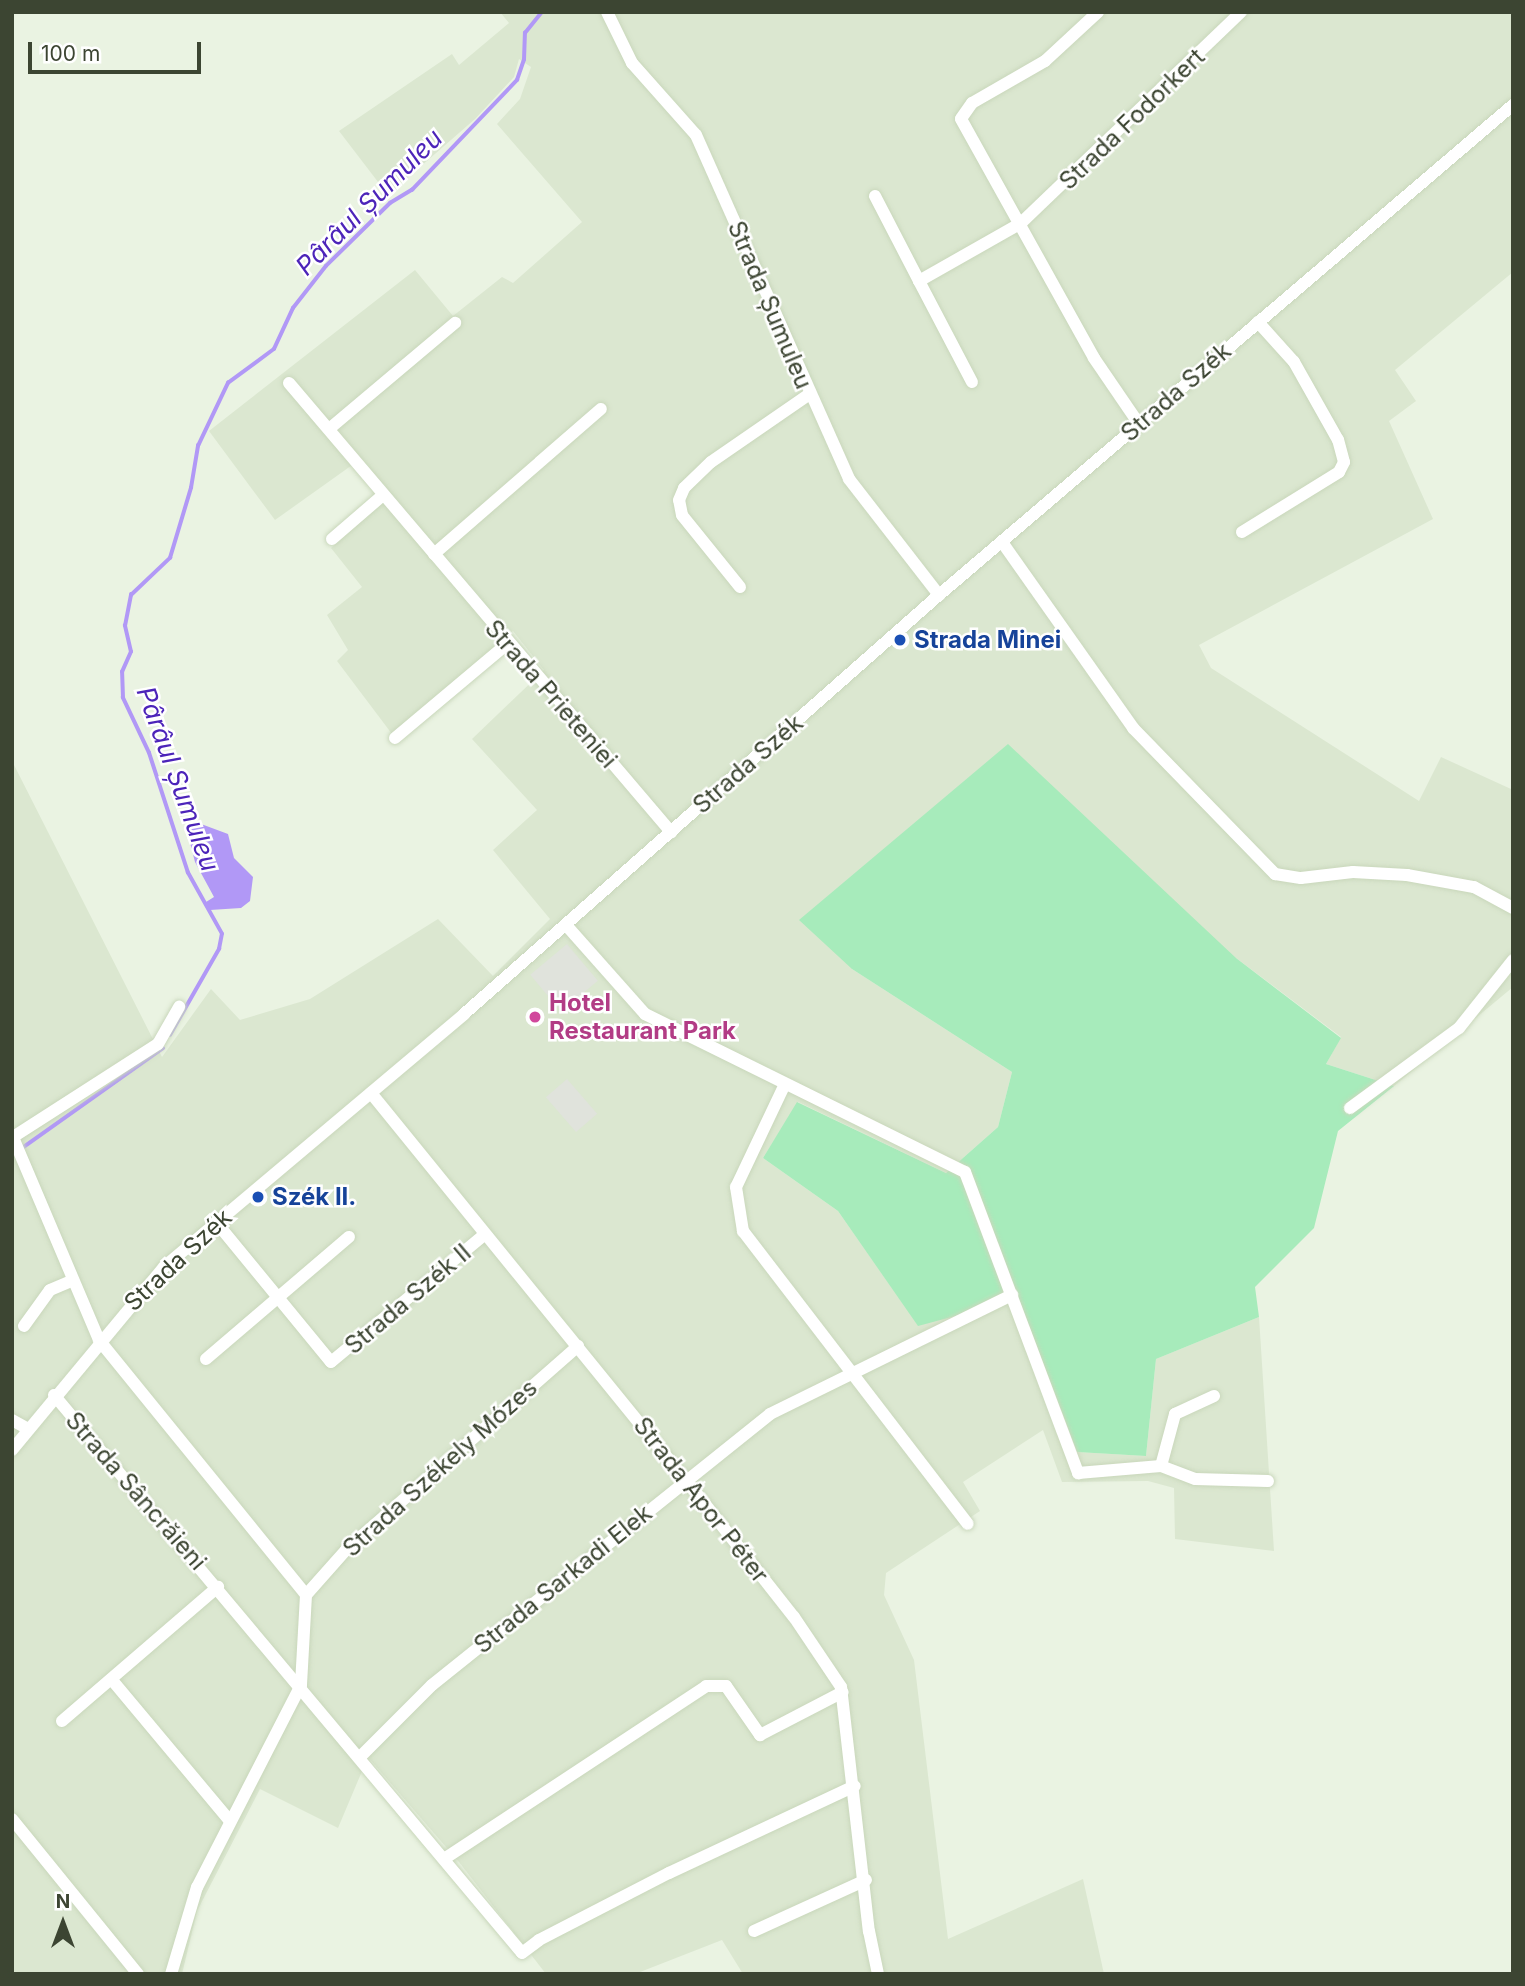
<!DOCTYPE html>
<html>
<head>
<meta charset="utf-8">
<style>
  body { margin:0 }
  #map { position:relative; width:1525px; height:1986px; overflow:hidden; background:#eaf3e2; font-family:Inter,sans-serif }
  div>[style] { position:absolute }
  .residential>* { inset:0; background:#dbe7d0 }
  .green>* { inset:0; background:#a7ebbb }
  .parking>* { inset:0; background:#e0e3dc; transform-origin:0 0 }
  .water>* { inset:0; background:#b198f6 }
  .stream>* { height:3.5px; margin:-1.75px; padding:0 1.75px; transform-origin:1.75px; border-radius:1.75px; background:#b198f6 }
  .roads { filter:drop-shadow(0 0 2px #c9d7bb) drop-shadow(0 0 2px #c9d7bb) }
  .minor>* { height:12px; margin:-6px; padding:0 6px; transform-origin:6px; border-radius:6px; background:#fff }
  .dots>* { width:19px; height:19px; translate:-50% -50%; box-sizing:border-box; border:4px solid #fff; border-radius:50% }
  span { translate:-50% -50%; white-space:nowrap; text-align:center; line-height:1.15; -webkit-text-stroke:5px #fff; paint-order:stroke }
  .street-label { font-size:24px; color:#3c4532 }
  .transit-label { font-size:24px; color:#164399; font-weight:700 }
  .left { translate:0 -50%; text-align:left }
  .hotel-label { font-size:24px; color:#b23c85; font-weight:700 }
  .water-label { font-size:26px; color:#4c24b9; font-style:italic }
  .frame { position:absolute; inset:0; border:14px solid #3c4532; pointer-events:none }
  .north { position:absolute; left:28px; top:1888px; width:70px; height:70px; -webkit-text-stroke:5px #fff; paint-order:stroke; rotate:0deg; font-size:19px; font-weight:700; line-height:28px; text-align:center; color:#3c4532 }
  .north::after { content:''; display:block; margin:auto; width:24px; height:32px; background:#3c4532; clip-path:polygon(50% 0,100% 100%,50% 72%,0 100%) }
  .scale { position:absolute; left:28px; top:42px; width:173px; height:32px; box-sizing:border-box; border:4px solid #3c4532; border-top:0; padding-left:9px; font-size:21px; line-height:24px; white-space:nowrap; color:#3c4532; -webkit-text-stroke:5px #fff; paint-order:stroke }
</style>
</head>
<body>
<div id="map">
  <div class="residential">
    <div style="clip-path:polygon(500px 12px,1513px 12px,1513px 272px,1395px 370px,1416px 401px,1389px 421px,1433px 519px,1199px 645px,1211px 668px,1419px 801px,1441px 757px,1511px 789px,1513px 785px,1513px 987px,1394px 1086px,1326px 1064px,1341px 1037px,1236px 958px,852px 969px,1012px 1072px,998px 1127px,946px 1173px,798px 1102px,763px 1158px,838px 1211px,918px 1325px,1019px 1298px,1077px 1452px,1146px 1456px,1156px 1359px,1259px 1317px,1274px 1551px,1175px 1539px,1174px 1488px,1148px 1481px,1062px 1482px,1043px 1430px,963px 1482px,980px 1511px,886px 1573px,884px 1595px,914px 1660px,948px 1939px,1083px 1879px,1104px 1974px,743px 1974px,722px 1940px,635px 1974px,546px 1974px,459px 1862px,368px 1757px,338px 1828px,260px 1789px,197px 1911px,182px 1974px,12px 1974px,12px 761px,162px 1057px,211px 989px,240px 1020px,310px 999px,438px 919px,493px 976px,550px 919px,493px 850px,537px 810px,472px 739px,544px 670px,513px 631px,392px 734px,337px 661px,348px 650px,327px 615px,362px 587px,331px 548px,385px 499px,355px 463px,275px 520px,209px 431px,415px 270px,453px 316px,502px 277px,513px 283px,582px 222px,497px 124px,520px 99px,531px 67px,519px 59px,514px 77px,475px 119px,388px 195px,339px 131px,452px 54px,459px 65px,509px 23px)"></div>
  </div>
  <div class="green">
    <div style="clip-path:polygon(1008px 744px,1236px 958px,1341px 1038px,1326px 1064px,1394px 1086px,1338px 1131px,1314px 1228px,1255px 1287px,1259px 1317px,1156px 1359px,1146px 1456px,1077px 1452px,1019px 1299px,918px 1326px,838px 1211px,763px 1158px,797px 1102px,946px 1173px,998px 1127px,1012px 1072px,852px 969px,799px 920px)"></div>
  </div>
  <div class="parking">
    <div style="left:567px;top:944px;width:48px;height:48px;rotate:50deg"></div>
    <div style="left:567px;top:1079px;width:46px;height:28px;rotate:49deg"></div>
  </div>
  <div class="water">
    <div style="clip-path:polygon(193px 821px,228px 834px,234px 858px,253px 877px,250px 901px,241px 908px,210px 910px,206px 902px,214px 897px,195px 862px,186px 827px)"></div>
  </div>
  <div class="stream">
    <div style="left:170px;top:1035px;width:99px;rotate:-60.3deg"></div>
    <div style="left:219px;top:949px;width:15px;rotate:-79deg"></div>
    <div style="left:222px;top:934px;width:70px;rotate:-119.1deg"></div>
    <div style="left:188px;top:873px;width:126px;rotate:-108deg"></div>
    <div style="left:149px;top:753px;width:61px;rotate:-115.3deg"></div>
    <div style="left:123px;top:698px;width:26px;rotate:-92deg"></div>
    <div style="left:122px;top:672px;width:22px;rotate:-66deg"></div>
    <div style="left:131px;top:652px;width:27px;rotate:-103deg"></div>
    <div style="left:125px;top:626px;width:32px;rotate:-79deg"></div>
    <div style="left:131px;top:595px;width:54px;rotate:-43.5deg"></div>
    <div style="left:170px;top:558px;width:73px;rotate:-73.3deg"></div>
    <div style="left:191px;top:488px;width:43px;rotate:-80.5deg"></div>
    <div style="left:198px;top:446px;width:70px;rotate:-64.5deg"></div>
    <div style="left:228px;top:383px;width:57px;rotate:-36.5deg"></div>
    <div style="left:274px;top:349px;width:45px;rotate:-65.1deg"></div>
    <div style="left:293px;top:308px;width:53px;rotate:-51.8deg"></div>
    <div style="left:326px;top:266px;width:90px;rotate:-44.5deg"></div>
    <div style="left:390px;top:203px;width:26px;rotate:-31deg"></div>
    <div style="left:412px;top:190px;width:152px;rotate:-46.3deg"></div>
    <div style="left:517px;top:80px;width:21px;rotate:-71deg"></div>
    <div style="left:524px;top:60px;width:27px;rotate:-88deg"></div>
    <div style="left:525px;top:33px;width:27px;rotate:-51deg"></div>
    <div style="left:21px;top:1149px;width:174px;rotate:-35.4deg"></div>
  </div>
  <div class="roads">
    <div class="minor">
      <div style="left:607px;top:12px;width:57px;rotate:63.9deg"></div>
      <div style="left:632px;top:63px;width:96px;rotate:48.4deg"></div>
      <div style="left:696px;top:135px;width:376px;rotate:66deg"></div>
      <div style="left:849px;top:479px;width:147px;rotate:52.2deg"></div>
      <div style="left:1098px;top:12px;width:72px;rotate:137.2deg"></div>
      <div style="left:1045px;top:61px;width:84px;rotate:150.1deg"></div>
      <div style="left:972px;top:103px;width:19px;rotate:125deg"></div>
      <div style="left:961px;top:119px;width:274px;rotate:60.9deg"></div>
      <div style="left:1094px;top:358px;width:80px;rotate:55.7deg"></div>
      <div style="left:875px;top:196px;width:96px;rotate:62.6deg"></div>
      <div style="left:919px;top:281px;width:117px;rotate:-29.6deg"></div>
      <div style="left:1021px;top:223px;width:305px;rotate:-43.8deg"></div>
      <div style="left:919px;top:281px;width:114px;rotate:62.3deg"></div>
      <div style="left:289px;top:383px;width:590px;rotate:49.61deg"></div>
      <div style="left:329px;top:429px;width:165px;rotate:-40.1deg"></div>
      <div style="left:1242px;top:532px;width:114px;rotate:-31.7deg"></div>
      <div style="left:1339px;top:472px;width:11px;rotate:-63deg"></div>
      <div style="left:1344px;top:462px;width:23px;rotate:-105deg"></div>
      <div style="left:1338px;top:440px;width:90px;rotate:-119.4deg"></div>
      <div style="left:1294px;top:362px;width:54px;rotate:-132deg"></div>
      <div style="left:332px;top:539px;width:67px;rotate:-40.8deg"></div>
      <div style="left:1002px;top:542px;width:228px;rotate:54.8deg"></div>
      <div style="left:1133px;top:728px;width:204px;rotate:45.8deg"></div>
      <div style="left:1275px;top:874px;width:26px;rotate:9deg"></div>
      <div style="left:1301px;top:878px;width:52px;rotate:-6.6deg"></div>
      <div style="left:1353px;top:872px;width:54px;rotate:3.2deg"></div>
      <div style="left:1407px;top:875px;width:68px;rotate:10.2deg"></div>
      <div style="left:1474px;top:887px;width:44px;rotate:28.3deg"></div>
      <div style="left:434px;top:554px;width:221px;rotate:-41deg"></div>
      <div style="left:740px;top:587px;width:92px;rotate:-128.9deg"></div>
      <div style="left:682px;top:515px;width:15px;rotate:-101deg"></div>
      <div style="left:679px;top:500px;width:13px;rotate:-67deg"></div>
      <div style="left:684px;top:488px;width:37px;rotate:-44deg"></div>
      <div style="left:711px;top:462px;width:118px;rotate:-34.6deg"></div>
      <div style="left:395px;top:738px;width:146px;rotate:-40deg"></div>
      <div style="left:566px;top:925px;width:119px;rotate:48.4deg"></div>
      <div style="left:645px;top:1014px;width:357px;rotate:26.3deg"></div>
      <div style="left:965px;top:1172px;width:322px;rotate:69.4deg"></div>
      <div style="left:1078px;top:1473px;width:83px;rotate:-4.8deg"></div>
      <div style="left:1161px;top:1466px;width:54px;rotate:-74.9deg"></div>
      <div style="left:1175px;top:1414px;width:43px;rotate:-24.8deg"></div>
      <div style="left:785px;top:1084px;width:114px;rotate:115.4deg"></div>
      <div style="left:736px;top:1187px;width:45px;rotate:81deg"></div>
      <div style="left:743px;top:1231px;width:369px;rotate:52.5deg"></div>
      <div style="left:371px;top:1093px;width:499px;rotate:50.9deg"></div>
      <div style="left:686px;top:1480px;width:174px;rotate:51.8deg"></div>
      <div style="left:794px;top:1617px;width:84px;rotate:56.1deg"></div>
      <div style="left:841px;top:1687px;width:246px;rotate:83.5deg"></div>
      <div style="left:869px;top:1931px;width:44px;rotate:78.2deg"></div>
      <div style="left:1350px;top:1108px;width:135px;rotate:-36.3deg"></div>
      <div style="left:1459px;top:1028px;width:87px;rotate:-51.5deg"></div>
      <div style="left:12px;top:1135px;width:223px;rotate:67deg"></div>
      <div style="left:99px;top:1340px;width:328px;rotate:50.9deg"></div>
      <div style="left:306px;top:1595px;width:90px;rotate:93.2deg"></div>
      <div style="left:301px;top:1685px;width:227px;rotate:117.2deg"></div>
      <div style="left:197px;top:1887px;width:91px;rotate:106.6deg"></div>
      <div style="left:13px;top:1137px;width:172px;rotate:-32.7deg"></div>
      <div style="left:158px;top:1044px;width:43px;rotate:-60.4deg"></div>
      <div style="left:216px;top:1222px;width:181px;rotate:50.6deg"></div>
      <div style="left:331px;top:1362px;width:199px;rotate:-39.7deg"></div>
      <div style="left:24px;top:1326px;width:44px;rotate:-54.2deg"></div>
      <div style="left:50px;top:1290px;width:25px;rotate:-23deg"></div>
      <div style="left:206px;top:1359px;width:188px;rotate:-40.5deg"></div>
      <div style="left:54px;top:1395px;width:728px;rotate:50.01deg"></div>
      <div style="left:522px;top:1953px;width:21px;rotate:-37deg"></div>
      <div style="left:539px;top:1940px;width:146px;rotate:-27.3deg"></div>
      <div style="left:669px;top:1873px;width:205px;rotate:-25.1deg"></div>
      <div style="left:12px;top:1420px;width:18px;rotate:29deg"></div>
      <div style="left:12px;top:1450px;width:238px;rotate:-50.3deg"></div>
      <div style="left:164px;top:1267px;width:392px;rotate:-40.1deg"></div>
      <div style="left:464px;top:1014px;width:633px;rotate:-41.42deg"></div>
      <div style="left:939px;top:595px;width:755px;rotate:-40.49deg"></div>
      <div style="left:1161px;top:1466px;width:36px;rotate:21deg"></div>
      <div style="left:1195px;top:1479px;width:73px;rotate:1.6deg"></div>
      <div style="left:306px;top:1595px;width:60px;rotate:-48.4deg"></div>
      <div style="left:346px;top:1550px;width:309px;rotate:-41.3deg"></div>
      <div style="left:112px;top:1680px;width:184px;rotate:50.1deg"></div>
      <div style="left:62px;top:1721px;width:206px;rotate:-40.7deg"></div>
      <div style="left:361px;top:1756px;width:100px;rotate:-45deg"></div>
      <div style="left:432px;top:1685px;width:433px;rotate:-38.7deg"></div>
      <div style="left:770px;top:1414px;width:270px;rotate:-26.2deg"></div>
      <div style="left:12px;top:1819px;width:200px;rotate:50.9deg"></div>
      <div style="left:444px;top:1859px;width:314px;rotate:-33.4deg"></div>
      <div style="left:706px;top:1686px;width:20px"></div>
      <div style="left:726px;top:1686px;width:60px;rotate:55.2deg"></div>
      <div style="left:760px;top:1735px;width:93px;rotate:-27.4deg"></div>
      <div style="left:754px;top:1931px;width:123px;rotate:-24.5deg"></div>
    </div>
  </div>
  <div class="dots">
    <div style="left:900px;top:640px;background:#1a4fb4"></div>
    <div style="left:535px;top:1017px;background:#d1479c"></div>
    <div style="left:258px;top:1197px;background:#1a4fb4"></div>
  </div>
  <div class="street-label">
    <span style="left:1132px;top:119px;rotate:-44deg">Strada Fodorkert</span>
    <span style="left:770px;top:305px;rotate:67deg">Strada Șumuleu</span>
    <span style="left:1176px;top:392px;rotate:-41deg">Strada Szék</span>
    <span style="left:551px;top:694px;rotate:49deg">Strada Prieteniei</span>
    <span style="left:748px;top:764px;rotate:-41deg">Strada Szék</span>
    <span style="left:178px;top:1260px;rotate:-43deg">Strada Szék</span>
    <span style="left:408px;top:1299px;rotate:-40deg">Strada Szék II</span>
    <span style="left:440px;top:1468px;rotate:-42deg">Strada Székely Mózes</span>
    <span style="left:136px;top:1491px;rotate:49deg">Strada Sâncrăieni</span>
    <span style="left:701px;top:1500px;rotate:52deg">Strada Apor Péter</span>
    <span style="left:563px;top:1579px;rotate:-39deg">Strada Sarkadi Elek</span>
  </div>
  <div class="transit-label">
    <span class="left" style="left:914px;top:640px">Strada Minei</span>
    <span class="left" style="left:272px;top:1197px">Szék II.</span>
  </div>
  <div class="hotel-label">
    <span class="left" style="left:549px;top:1017px">Hotel<br>Restaurant Park</span>
  </div>
  <div class="water-label">
    <span style="left:369px;top:202px;rotate:-45deg">Pârâul Șumuleu</span>
    <span style="left:178px;top:779px;rotate:70deg">Pârâul Șumuleu</span>
  </div>
  <div class="frame"></div>
  <div class="north">N</div>
  <div class="scale">100 m</div>
</div>
</body>
</html>
